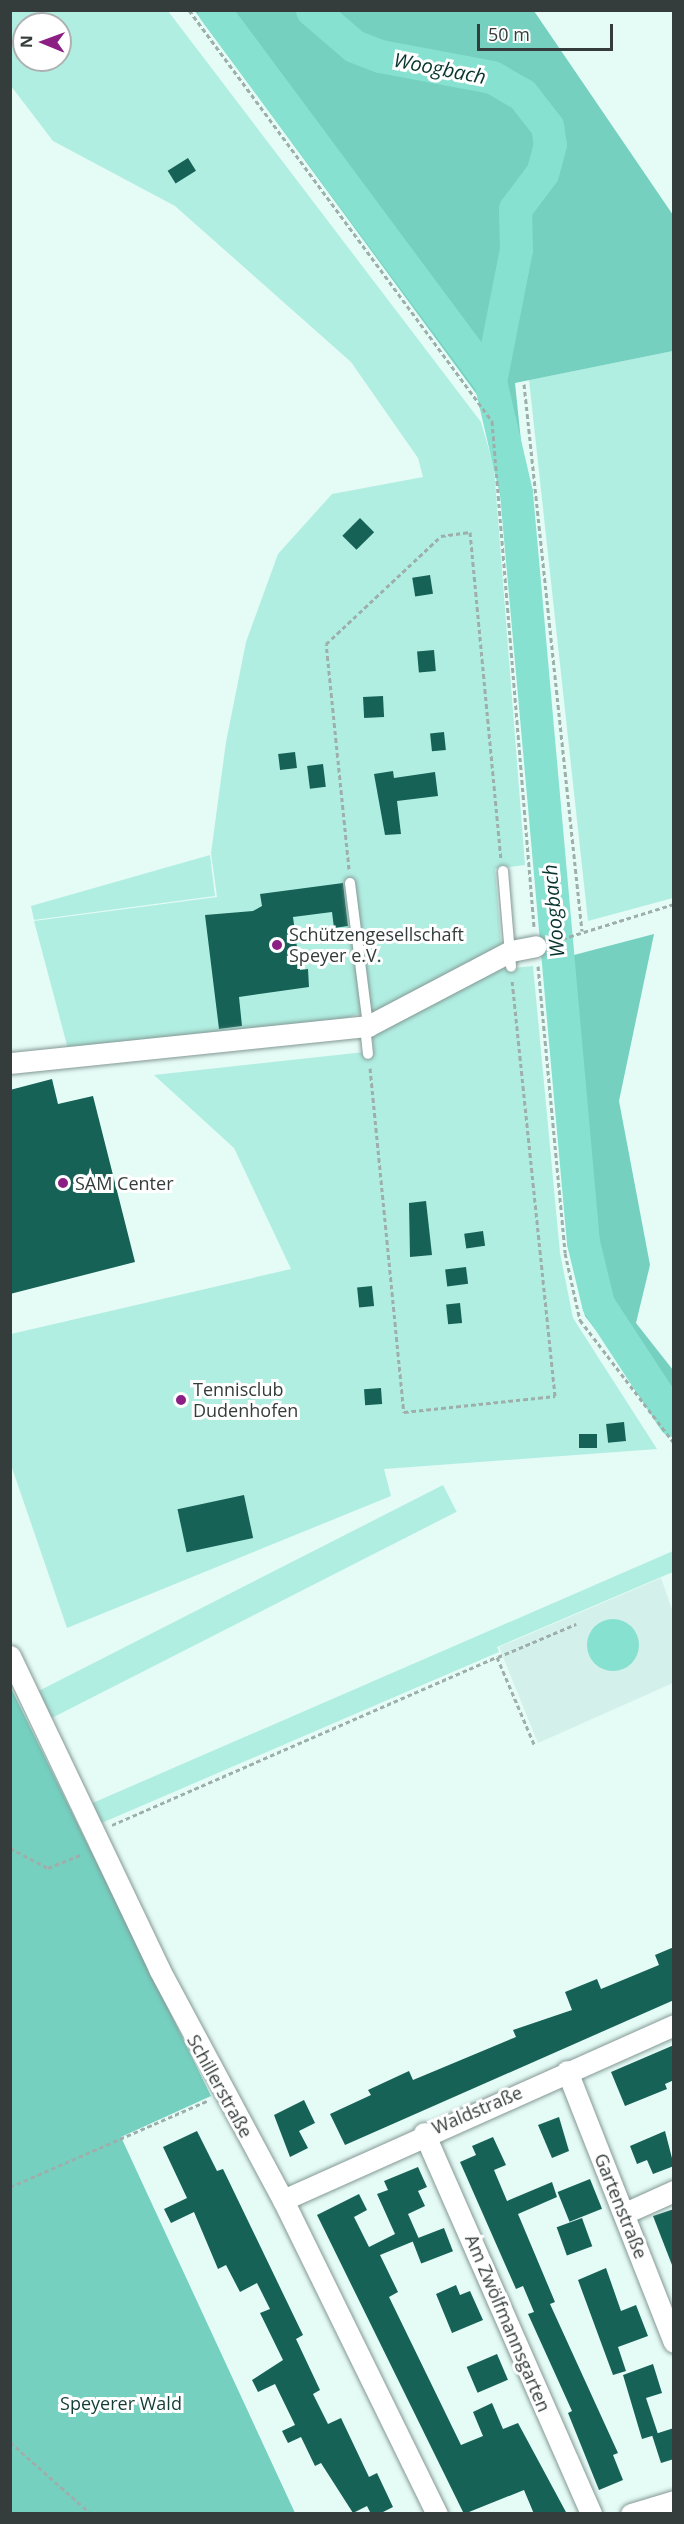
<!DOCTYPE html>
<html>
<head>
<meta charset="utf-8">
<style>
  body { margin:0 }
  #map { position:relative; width:684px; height:2524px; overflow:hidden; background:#e5fbf6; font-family:"Open Sans",sans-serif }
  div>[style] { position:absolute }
  .built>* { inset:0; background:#d3f1ea }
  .green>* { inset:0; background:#b1eee2; transform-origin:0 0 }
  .forest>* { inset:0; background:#75d0c0 }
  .water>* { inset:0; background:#86e1d0 }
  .round { border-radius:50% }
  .river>* { height:33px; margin:-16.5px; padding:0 16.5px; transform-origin:16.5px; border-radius:16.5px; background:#86e1d0 }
  .building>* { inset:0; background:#176257; transform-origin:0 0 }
  .path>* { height:3px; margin-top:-1.5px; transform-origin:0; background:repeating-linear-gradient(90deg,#9eafab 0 4.5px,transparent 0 7.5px) }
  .roads { filter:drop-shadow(0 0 2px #849894) drop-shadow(0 0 2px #849894) }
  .lane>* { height:10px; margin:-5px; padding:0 5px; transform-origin:5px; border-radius:5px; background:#fff }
  .street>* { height:21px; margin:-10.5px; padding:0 10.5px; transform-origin:10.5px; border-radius:10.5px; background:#fff }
  .dots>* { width:16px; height:16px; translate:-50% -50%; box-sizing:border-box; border:3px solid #fff; border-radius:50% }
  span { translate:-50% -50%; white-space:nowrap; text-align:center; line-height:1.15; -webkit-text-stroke:6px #fff; paint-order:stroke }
  .poi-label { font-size:18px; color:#343d3b }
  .left { translate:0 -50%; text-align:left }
  .street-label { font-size:18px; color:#343d3b }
  .park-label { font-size:18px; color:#123d36 }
  .water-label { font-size:20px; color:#08352f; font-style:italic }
  .frame { position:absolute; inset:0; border:12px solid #343d3b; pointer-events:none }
  .north { position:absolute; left:12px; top:12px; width:60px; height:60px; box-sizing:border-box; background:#fff; border:2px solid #aeb1b1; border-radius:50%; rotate:271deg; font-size:16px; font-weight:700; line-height:24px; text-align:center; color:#343d3b }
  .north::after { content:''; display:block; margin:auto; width:21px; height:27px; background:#8b1f83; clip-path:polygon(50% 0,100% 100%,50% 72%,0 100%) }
  .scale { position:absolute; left:477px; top:24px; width:136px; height:27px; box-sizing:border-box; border:3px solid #343d3b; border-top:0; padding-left:8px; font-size:18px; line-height:21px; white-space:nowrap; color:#343d3b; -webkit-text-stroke:4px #fff; paint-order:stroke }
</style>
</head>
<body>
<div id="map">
  <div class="built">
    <div style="clip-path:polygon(661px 1578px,673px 1612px,673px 1683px,538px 1743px,499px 1647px)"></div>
  </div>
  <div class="green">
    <div style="clip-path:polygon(evenodd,11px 11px,168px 11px,481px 422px,494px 467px,525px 865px,495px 869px,503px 969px,533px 966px,560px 1253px,573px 1318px,657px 1449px,384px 1469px,391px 1496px,67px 1628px,11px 1465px,11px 1334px,291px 1269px,234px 1148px,154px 1075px,374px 1051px,353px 881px,348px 882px,361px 1013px,344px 1019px,68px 1049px,34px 921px,217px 897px,211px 853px,226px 742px,246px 642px,278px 554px,332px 494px,423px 477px,418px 458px,351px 362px,175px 206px,53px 141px,11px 86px,11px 11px,24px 24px,60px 24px,60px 60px,24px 60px,24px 24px)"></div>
    <div style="clip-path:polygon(673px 351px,673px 898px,588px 921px,529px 380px)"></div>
    <div style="clip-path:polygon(210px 855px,215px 896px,34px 920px,31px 906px)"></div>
    <div style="left:443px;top:1485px;width:30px;height:456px;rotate:63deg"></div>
    <div style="clip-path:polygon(673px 1551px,673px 1572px,497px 1647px,499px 1652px,97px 1825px,88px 1805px)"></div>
  </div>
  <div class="forest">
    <div style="clip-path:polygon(195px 11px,534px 11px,673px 215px,673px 351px,515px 383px,574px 955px,654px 934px,619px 1101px,650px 1265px,636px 1323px,673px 1370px,673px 1431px,585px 1316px,569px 1245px,500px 426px)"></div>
    <div style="clip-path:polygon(10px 1686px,211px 2096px,121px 2137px,295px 2513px,11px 2513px)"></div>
  </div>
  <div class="water">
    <div class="round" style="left:587px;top:1619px;width:52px;height:52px"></div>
  </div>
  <div class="river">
    <div style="left:214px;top:10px;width:462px;rotate:53.4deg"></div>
    <div style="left:312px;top:10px;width:55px;rotate:40.6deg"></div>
    <div style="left:354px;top:46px;width:28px;rotate:21deg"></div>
    <div style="left:380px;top:56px;width:114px;rotate:10.6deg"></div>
    <div style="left:492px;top:77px;width:34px;rotate:30deg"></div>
    <div style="left:522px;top:94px;width:41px;rotate:52deg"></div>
    <div style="left:547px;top:126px;width:18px;rotate:81deg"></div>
    <div style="left:550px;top:144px;width:30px;rotate:105deg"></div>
    <div style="left:542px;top:173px;width:45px;rotate:126.9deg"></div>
    <div style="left:515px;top:209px;width:40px;rotate:88.6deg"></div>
    <div style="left:516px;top:249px;width:135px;rotate:101.1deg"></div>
    <div style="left:490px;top:381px;width:115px;rotate:76.9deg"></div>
    <div style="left:516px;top:493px;width:752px;rotate:84.89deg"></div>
    <div style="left:583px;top:1242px;width:64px;rotate:76.4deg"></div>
    <div style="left:598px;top:1304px;width:139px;rotate:56.8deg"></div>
  </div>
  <div class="building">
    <div style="left:188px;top:158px;width:15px;height:24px;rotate:58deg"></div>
    <div style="left:360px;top:518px;width:20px;height:25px;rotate:45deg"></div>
    <div style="left:430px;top:575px;width:19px;height:18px;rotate:81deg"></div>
    <div style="left:434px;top:650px;width:21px;height:17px;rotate:85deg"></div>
    <div style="left:383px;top:696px;width:21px;height:20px;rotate:87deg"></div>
    <div style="left:444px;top:732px;width:18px;height:14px;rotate:84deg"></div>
    <div style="left:295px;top:752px;width:16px;height:17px;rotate:83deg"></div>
    <div style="left:323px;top:764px;width:23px;height:16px;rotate:83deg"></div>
    <div style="clip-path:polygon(393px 771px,394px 778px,435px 772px,438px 796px,397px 801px,401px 834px,385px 835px,374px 774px)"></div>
    <div style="clip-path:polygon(343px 883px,348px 926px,334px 928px,332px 912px,293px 917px,300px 970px,308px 969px,309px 987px,239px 997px,242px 1026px,219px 1029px,205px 915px,253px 911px,262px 906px,260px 894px)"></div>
    <div style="clip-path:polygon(52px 1079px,58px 1104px,93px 1096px,135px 1262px,10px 1294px,10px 1090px)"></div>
    <div style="clip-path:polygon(426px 1201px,432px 1255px,410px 1257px,409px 1203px)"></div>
    <div style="left:483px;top:1231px;width:15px;height:19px;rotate:82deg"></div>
    <div style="left:466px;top:1267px;width:17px;height:21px;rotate:83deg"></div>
    <div style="left:372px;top:1286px;width:20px;height:15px;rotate:84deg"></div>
    <div style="left:460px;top:1303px;width:20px;height:14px;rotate:84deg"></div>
    <div style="left:381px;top:1388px;width:16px;height:17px;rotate:86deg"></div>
    <div style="left:624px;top:1422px;width:19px;height:18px;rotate:84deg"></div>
    <div style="left:579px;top:1434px;width:18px;height:14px"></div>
    <div style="left:244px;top:1495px;width:44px;height:68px;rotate:78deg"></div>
    <div style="clip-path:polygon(674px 1947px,674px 2000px,345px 2145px,330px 2114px,371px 2095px,368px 2090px,409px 2071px,413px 2080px,516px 2037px,513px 2030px,572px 2010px,565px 1992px,597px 1979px,601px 1989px,659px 1965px,655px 1955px)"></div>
    <div style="clip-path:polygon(674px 2045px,674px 2080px,665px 2084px,667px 2089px,625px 2106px,611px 2072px)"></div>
    <div style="clip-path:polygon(304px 2100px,315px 2123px,299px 2131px,308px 2148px,290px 2157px,274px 2115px)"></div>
    <div style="clip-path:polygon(559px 2117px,569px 2151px,552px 2158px,538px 2125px)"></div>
    <div style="clip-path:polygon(197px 2131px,217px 2171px,223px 2169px,303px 2335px,296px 2339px,320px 2390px,313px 2394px,328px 2424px,341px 2418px,369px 2477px,377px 2473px,393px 2507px,379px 2514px,371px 2514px,367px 2506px,353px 2513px,321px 2463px,315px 2466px,301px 2437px,288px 2443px,282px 2431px,295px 2425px,275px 2384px,258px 2392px,252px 2380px,283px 2360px,260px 2313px,270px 2309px,257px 2283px,240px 2292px,226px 2265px,218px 2269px,194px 2212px,171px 2223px,164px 2209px,187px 2198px,163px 2147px)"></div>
    <div style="clip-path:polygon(665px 2131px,674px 2166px,653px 2174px,647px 2160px,637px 2164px,630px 2146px)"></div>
    <div style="clip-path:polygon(493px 2137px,506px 2165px,494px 2170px,507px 2201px,552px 2182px,557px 2197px,518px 2214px,555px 2302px,550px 2304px,618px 2453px,613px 2455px,623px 2480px,599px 2490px,568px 2413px,572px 2411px,528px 2314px,534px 2312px,523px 2286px,516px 2289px,460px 2162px,476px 2155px,472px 2146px)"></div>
    <div style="clip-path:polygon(418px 2167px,427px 2187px,418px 2191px,425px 2206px,408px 2214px,419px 2239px,380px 2255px,398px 2292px,389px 2297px,461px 2445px,483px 2436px,473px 2412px,492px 2403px,503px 2429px,518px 2423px,567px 2514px,534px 2514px,524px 2490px,464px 2514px,317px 2215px,359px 2194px,367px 2210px,354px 2217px,369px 2247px,395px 2234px,377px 2194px,388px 2190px,384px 2181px)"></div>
    <div style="left:590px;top:2179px;width:32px;height:35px;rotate:68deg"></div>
    <div style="clip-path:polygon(674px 2209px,674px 2265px,672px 2265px,653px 2216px)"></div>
    <div style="left:582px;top:2218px;width:30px;height:27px;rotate:70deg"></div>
    <div style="left:444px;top:2228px;width:25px;height:34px;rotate:69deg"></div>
    <div style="clip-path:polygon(606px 2268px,621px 2311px,636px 2305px,648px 2336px,618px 2347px,626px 2371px,613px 2375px,578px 2280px)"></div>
    <div style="clip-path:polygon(456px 2285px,460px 2295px,470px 2291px,483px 2320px,452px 2333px,436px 2294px)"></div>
    <div style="left:497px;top:2354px;width:28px;height:33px;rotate:67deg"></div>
    <div style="clip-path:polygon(653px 2364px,662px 2393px,646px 2398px,658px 2434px,642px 2439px,623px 2375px)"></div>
    <div style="clip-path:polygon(674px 2428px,674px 2459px,661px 2463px,652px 2435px)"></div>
  </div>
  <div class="path">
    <div style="left:189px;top:10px;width:511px;rotate:53.6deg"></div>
    <div style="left:492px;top:421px;width:507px;rotate:85.25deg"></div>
    <div style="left:524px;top:384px;width:550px;rotate:83.95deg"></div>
    <div style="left:349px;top:869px;width:226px;rotate:-95.8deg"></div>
    <div style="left:326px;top:644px;width:158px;rotate:-43.2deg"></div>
    <div style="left:441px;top:536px;width:29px;rotate:-8deg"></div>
    <div style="left:470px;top:532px;width:328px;rotate:84.6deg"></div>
    <div style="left:555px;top:941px;width:125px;rotate:-17.3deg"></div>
    <div style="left:538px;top:966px;width:288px;rotate:84.6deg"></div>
    <div style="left:565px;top:1253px;width:69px;rotate:77.4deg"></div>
    <div style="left:580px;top:1320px;width:155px;rotate:52.6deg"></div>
    <div style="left:370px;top:1068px;width:346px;rotate:84.4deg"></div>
    <div style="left:404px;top:1412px;width:152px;rotate:-6deg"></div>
    <div style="left:555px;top:1396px;width:419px;rotate:-95.9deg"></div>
    <div style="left:498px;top:1657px;width:85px;rotate:-22.9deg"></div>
    <div style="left:112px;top:1825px;width:420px;rotate:-23.6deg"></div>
    <div style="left:497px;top:1657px;width:95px;rotate:67deg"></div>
    <div style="left:10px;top:1848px;width:43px;rotate:27.8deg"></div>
    <div style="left:48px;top:1868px;width:37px;rotate:-22deg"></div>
    <div style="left:10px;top:2187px;width:215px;rotate:-23.6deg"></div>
    <div style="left:10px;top:2442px;width:108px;rotate:41.6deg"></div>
  </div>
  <div class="roads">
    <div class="lane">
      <div style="left:503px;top:871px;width:96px;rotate:85.2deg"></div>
      <div style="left:350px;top:883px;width:144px;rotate:82.8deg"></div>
      <div style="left:365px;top:1026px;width:28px;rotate:84deg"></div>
    </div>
    <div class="street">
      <div style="left:10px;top:1063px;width:360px;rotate:-5.9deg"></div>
      <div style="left:368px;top:1026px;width:161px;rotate:-27.7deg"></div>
      <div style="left:511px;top:951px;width:25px;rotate:-11deg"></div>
      <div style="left:10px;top:1656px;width:347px;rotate:64.5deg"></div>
      <div style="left:159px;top:1969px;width:262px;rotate:61.8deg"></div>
      <div style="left:283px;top:2200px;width:350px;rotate:63.9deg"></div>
      <div style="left:567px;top:2071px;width:291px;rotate:68.5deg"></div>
      <div style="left:424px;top:2133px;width:416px;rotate:66.3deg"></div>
      <div style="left:283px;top:2200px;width:428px;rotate:-24.1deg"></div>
      <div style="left:625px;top:2213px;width:54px;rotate:-24.2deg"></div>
      <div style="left:631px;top:2514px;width:45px;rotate:-16.8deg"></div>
    </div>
  </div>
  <div class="dots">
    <div style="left:277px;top:945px;background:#8b1f83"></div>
    <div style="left:63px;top:1183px;background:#8b1f83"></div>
    <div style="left:181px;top:1400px;background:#8b1f83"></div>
  </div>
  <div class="poi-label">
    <span class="left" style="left:289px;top:945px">Schützengesellschaft<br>Speyer e.V.</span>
    <span class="left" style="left:75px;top:1183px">SAM Center</span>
    <span class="left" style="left:193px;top:1400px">Tennisclub<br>Dudenhofen</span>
  </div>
  <div class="street-label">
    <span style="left:220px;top:2086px;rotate:61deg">Schillerstraße</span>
    <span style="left:477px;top:2110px;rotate:-23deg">Waldstraße</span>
    <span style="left:621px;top:2206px;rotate:68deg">Gartenstraße</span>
    <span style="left:508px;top:2323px;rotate:67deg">Am Zwölfmannsgarten</span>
  </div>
  <div class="park-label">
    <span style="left:121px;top:2403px">Speyerer Wald</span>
  </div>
  <div class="water-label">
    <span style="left:440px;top:68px;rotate:11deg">Woogbach</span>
    <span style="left:553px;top:911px;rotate:-95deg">Woogbach</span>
  </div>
  <div class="frame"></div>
  <div class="north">N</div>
  <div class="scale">50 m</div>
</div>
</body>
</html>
